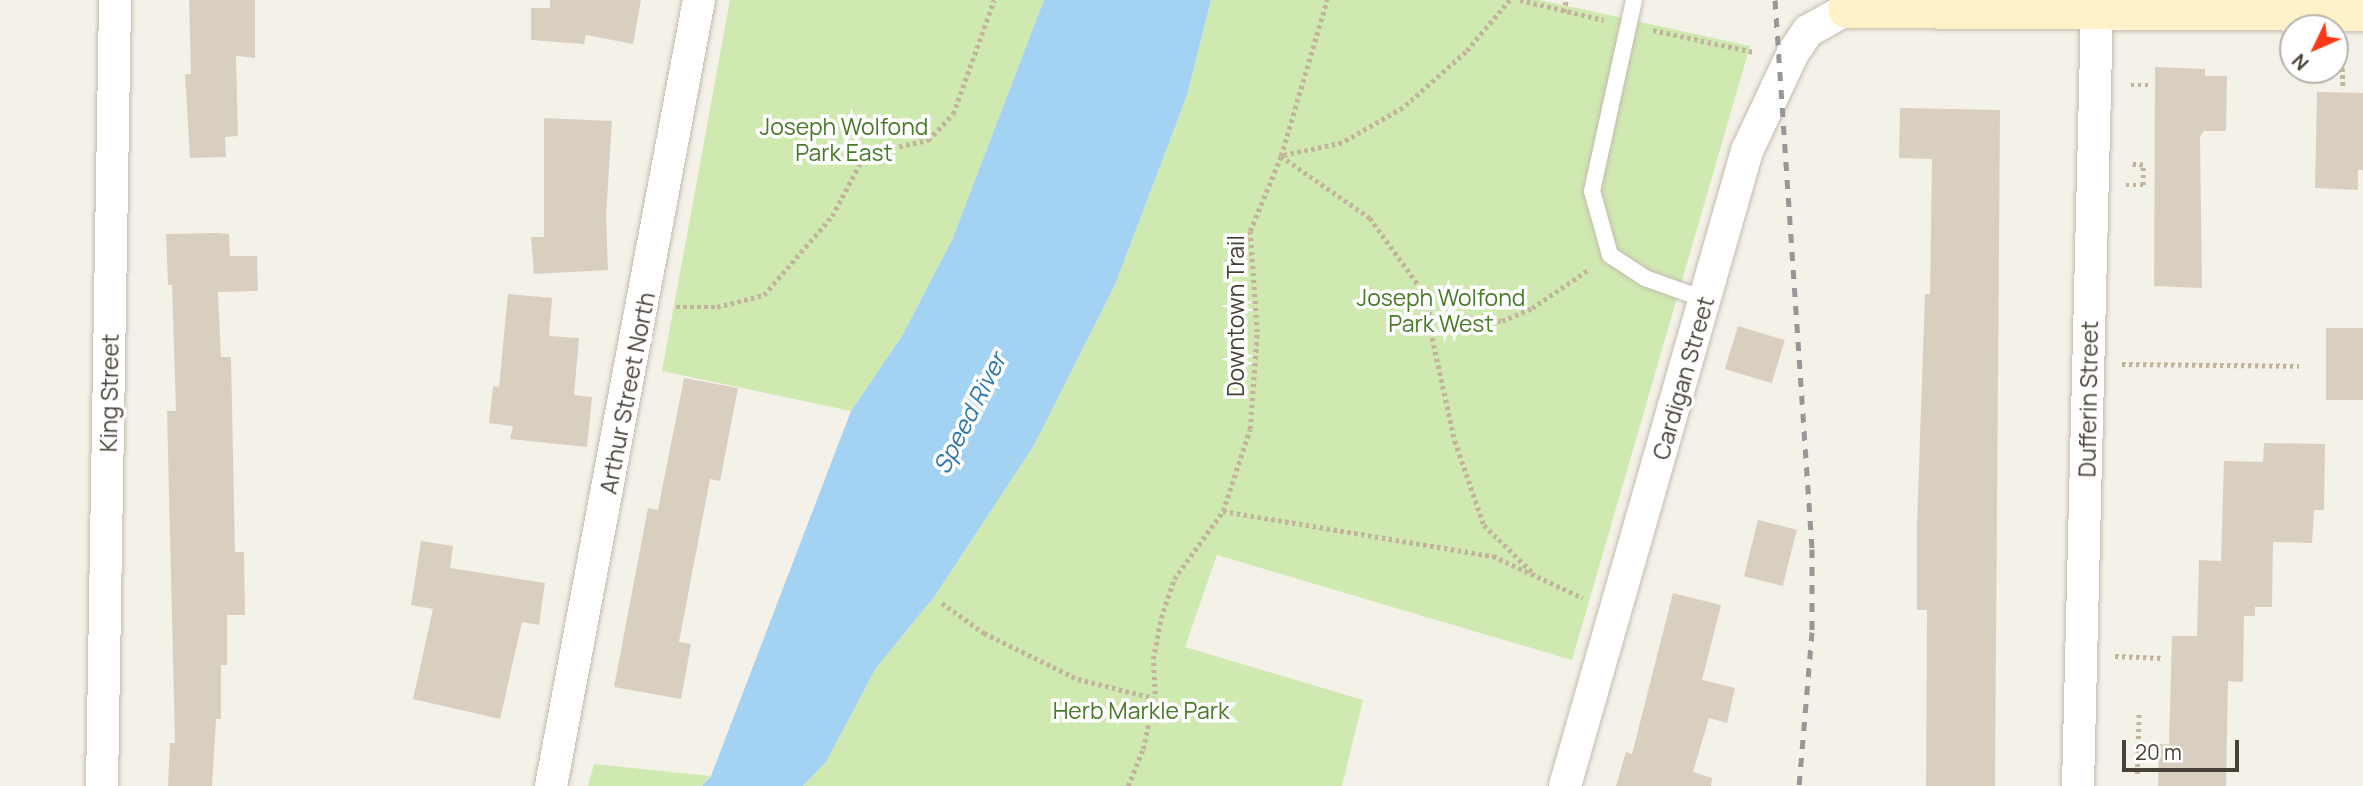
<!DOCTYPE html>
<html>
<head>
<meta charset="utf-8">
<style>
  body { margin:0 }
  #map { position:relative; width:2363px; height:786px; overflow:hidden; background:#f4f1e8; font-family:Manrope,sans-serif }
  div>[style] { position:absolute }
  .green>* { inset:0; background:#d0e9b1 }
  .water>* { inset:0; background:#a4d2f2 }
  .building>* { inset:0; background:#d9cfc1; transform-origin:0 0 }
  .path>* { height:4.5px; margin-top:-2.25px; transform-origin:0; background:repeating-linear-gradient(90deg,#c2b49c 0 3.5px,transparent 0 7px) }
  .roads { filter:drop-shadow(0 0 2px #c3bbae) drop-shadow(0 0 2px #c3bbae) }
  .lane>* { height:16px; margin:-8px; padding:0 8px; transform-origin:8px; border-radius:8px; background:#fff }
  .street>* { height:32px; margin:-16px; padding:0 16px; transform-origin:16px; border-radius:16px; background:#fff }
  .secondary>* { height:38px; margin:-19px; padding:0 19px; transform-origin:19px; border-radius:19px; background:#fff1c8 }
  .rail>* { height:5px; margin-top:-2.5px; transform-origin:0; background:repeating-linear-gradient(90deg,#979797 0 9px,transparent 0 18px) }
  span { translate:-50% -50%; white-space:nowrap; text-align:center; line-height:1.15; -webkit-text-stroke:7px #fff; paint-order:stroke }
  .park-label { font-size:23px; color:#487b28 }
  .street-label { font-size:23px; color:#484137 }
  .water-label { font-size:24px; color:#2d78ae; font-style:italic }
  .north { position:absolute; left:2279px; top:14px; width:70px; height:70px; box-sizing:border-box; background:#fff; border:2px solid #b6b3af; border-radius:50%; rotate:226deg; font-size:19px; font-weight:700; line-height:28px; text-align:center; color:#484137 }
  .north::after { content:''; display:block; margin:auto; width:24px; height:32px; background:#fd3817; clip-path:polygon(50% 0,100% 100%,50% 72%,0 100%) }
  .scale { position:absolute; left:2122px; top:740px; width:117px; height:32px; box-sizing:border-box; border:4px solid #484137; border-top:0; padding-left:9px; font-size:21px; line-height:24px; white-space:nowrap; color:#484137; -webkit-text-stroke:5px #fff; paint-order:stroke }
</style>
</head>
<body>
<div id="map">
  <div class="green">
    <div style="clip-path:polygon(730px 0,1044px 0,952px 240px,902px 336px,851px 411px,662px 371px)"></div>
    <div style="clip-path:polygon(1211px 0,1540px 0,1750px 46px,1572px 660px,1217px 555px,1185px 647px,1363px 700px,1342px 786px,803px 786px,826px 762px,876px 668px,934px 597px,1033px 447px,1115px 285px,1187px 95px)"></div>
    <div style="clip-path:polygon(594px 764px,710px 776px,702px 786px,588px 786px)"></div>
  </div>
  <div class="water">
    <div style="clip-path:polygon(1044px 0,1211px 0,1187px 95px,1115px 285px,1033px 447px,934px 597px,876px 668px,826px 762px,803px 786px,702px 786px,711px 776px,851px 411px,902px 336px,952px 240px)"></div>
  </div>
  <div class="building">
    <div style="clip-path:polygon(189px 0,255px 0,255px 58px,236px 56px,238px 136px,225px 137px,226px 157px,190px 158px,185px 74px,191px 74px)"></div>
    <div style="clip-path:polygon(550px 0,641px 0,633px 44px,586px 35px,584px 44px,531px 40px,531px 8px,550px 8px)"></div>
    <div style="clip-path:polygon(2155px 67px,2205px 69px,2205px 76px,2227px 76px,2226px 131px,2204px 131px,2200px 137px,2202px 288px,2154px 286px)"></div>
    <div style="clip-path:polygon(2317px 92px,2363px 93px,2363px 170px,2358px 170px,2358px 190px,2315px 188px)"></div>
    <div style="clip-path:polygon(1900px 108px,2000px 110px,1995px 786px,1926px 786px,1927px 610px,1917px 610px,1917px 523px,1925px 294px,1930px 294px,1932px 159px,1899px 158px)"></div>
    <div style="clip-path:polygon(544px 118px,612px 121px,606px 217px,608px 270px,534px 274px,531px 237px,544px 237px)"></div>
    <div style="clip-path:polygon(217px 233px,229px 234px,230px 256px,257px 256px,258px 291px,218px 292px,221px 357px,231px 357px,235px 552px,244px 552px,245px 615px,227px 615px,227px 665px,221px 665px,221px 719px,216px 719px,212px 786px,168px 786px,170px 743px,175px 743px,167px 411px,176px 411px,172px 285px,168px 285px,166px 234px)"></div>
    <div style="clip-path:polygon(508px 294px,552px 298px,549px 336px,579px 338px,574px 395px,592px 397px,587px 447px,510px 439px,513px 426px,489px 423px,493px 386px,499px 387px)"></div>
    <div style="left:1738px;top:326px;width:49px;height:45px;rotate:17deg"></div>
    <div style="left:2326px;top:328px;width:37px;height:72px"></div>
    <div style="clip-path:polygon(684px 378px,738px 388px,720px 481px,710px 479px,679px 642px,691px 644px,681px 699px,614px 687px,648px 508px,658px 510px)"></div>
    <div style="clip-path:polygon(2264px 443px,2325px 444px,2324px 510px,2314px 510px,2312px 543px,2273px 542px,2272px 607px,2255px 607px,2255px 616px,2244px 616px,2243px 682px,2228px 681px,2226px 786px,2158px 786px,2159px 744px,2169px 744px,2172px 636px,2197px 636px,2199px 560px,2221px 561px,2224px 461px,2263px 462px)"></div>
    <div style="left:1758px;top:520px;width:40px;height:58px;rotate:14deg"></div>
    <div style="clip-path:polygon(421px 541px,453px 546px,450px 568px,545px 583px,539px 625px,522px 622px,500px 719px,413px 699px,433px 609px,411px 605px)"></div>
    <div style="clip-path:polygon(1673px 593px,1721px 605px,1702px 680px,1735px 688px,1727px 723px,1709px 718px,1693px 772px,1712px 778px,1711px 786px,1616px 786px,1626px 752px,1632px 754px)"></div>
  </div>
  <div class="path">
    <div style="left:1510px;top:0;width:68px;rotate:130.2deg"></div>
    <div style="left:1466px;top:52px;width:84px;rotate:138.4deg"></div>
    <div style="left:1403px;top:108px;width:70px;rotate:150.2deg"></div>
    <div style="left:1342px;top:143px;width:62px;rotate:168deg"></div>
    <div style="left:1281px;top:156px;width:108px;rotate:34.9deg"></div>
    <div style="left:1370px;top:218px;width:89px;rotate:54.2deg"></div>
    <div style="left:1422px;top:290px;width:155px;rotate:77.7deg"></div>
    <div style="left:1455px;top:441px;width:89px;rotate:71deg"></div>
    <div style="left:1484px;top:525px;width:71px;rotate:44.4deg"></div>
    <div style="left:1520px;top:0;width:86px;rotate:13.4deg"></div>
    <div style="left:1564px;top:12px;width:12px;rotate:-81deg"></div>
    <div style="left:1653px;top:30px;width:103px;rotate:12.3deg"></div>
    <div style="left:2342px;top:54px;width:35px;rotate:88deg"></div>
    <div style="left:2131px;top:85px;width:19px"></div>
    <div style="left:2126px;top:185px;width:17px"></div>
    <div style="left:2143px;top:185px;width:20px;rotate:-90deg"></div>
    <div style="left:2143px;top:165px;width:14px;rotate:-176deg"></div>
    <div style="left:676px;top:307px;width:41px"></div>
    <div style="left:717px;top:307px;width:49px;rotate:-14.3deg"></div>
    <div style="left:764px;top:295px;width:104px;rotate:-49.3deg"></div>
    <div style="left:832px;top:216px;width:70px;rotate:-62deg"></div>
    <div style="left:865px;top:154px;width:65px;rotate:-12.5deg"></div>
    <div style="left:928px;top:140px;width:36px;rotate:-46deg"></div>
    <div style="left:953px;top:114px;width:121px;rotate:-70.2deg"></div>
    <div style="left:1428px;top:314px;width:74px;rotate:5.4deg"></div>
    <div style="left:1502px;top:321px;width:33px;rotate:-23deg"></div>
    <div style="left:1532px;top:308px;width:68px;rotate:-34.2deg"></div>
    <div style="left:2122px;top:364px;width:177px;rotate:0.6deg"></div>
    <div style="left:1223px;top:511px;width:274px;rotate:9.5deg"></div>
    <div style="left:1493px;top:556px;width:99px;rotate:25deg"></div>
    <div style="left:942px;top:603px;width:52px;rotate:35.5deg"></div>
    <div style="left:984px;top:633px;width:105px;rotate:26.1deg"></div>
    <div style="left:1078px;top:679px;width:78px;rotate:14deg"></div>
    <div style="left:2115px;top:656px;width:48px;rotate:2.4deg"></div>
    <div style="left:2137px;top:774px;width:63px;rotate:-88.2deg"></div>
    <div style="left:1128px;top:786px;width:40px;rotate:-68deg"></div>
    <div style="left:1143px;top:749px;width:56px;rotate:-77.7deg"></div>
    <div style="left:1155px;top:694px;width:35px;rotate:-93deg"></div>
    <div style="left:1153px;top:659px;width:42px;rotate:-79deg"></div>
    <div style="left:1161px;top:618px;width:41px;rotate:-71.6deg"></div>
    <div style="left:1174px;top:579px;width:84px;rotate:-54.2deg"></div>
    <div style="left:1223px;top:511px;width:86px;rotate:-71.8deg"></div>
    <div style="left:1250px;top:429px;width:97px;rotate:-85.9deg"></div>
    <div style="left:1257px;top:332px;width:101px;rotate:-94deg"></div>
    <div style="left:1250px;top:231px;width:81px;rotate:-67.5deg"></div>
    <div style="left:1281px;top:156px;width:163px;rotate:-73.6deg"></div>
  </div>
  <div class="roads">
    <div class="lane">
      <div style="left:1634px;top:0;width:196px;rotate:102.4deg"></div>
      <div style="left:1592px;top:191px;width:66px;rotate:74.3deg"></div>
      <div style="left:1610px;top:255px;width:42px;rotate:33.3deg"></div>
      <div style="left:1645px;top:278px;width:65px;rotate:19.8deg"></div>
    </div>
    <div class="street">
      <div style="left:102px;top:786px;width:786px;rotate:-89.05deg"></div>
      <div style="left:551px;top:786px;width:800px;rotate:-79.34deg"></div>
      <div style="left:1565px;top:786px;width:661px;rotate:-74.01deg"></div>
      <div style="left:1747px;top:151px;width:108px;rotate:-64.9deg"></div>
      <div style="left:1793px;top:53px;width:27px;rotate:-56deg"></div>
      <div style="left:1808px;top:31px;width:45px;rotate:-29.4deg"></div>
      <div style="left:1847px;top:9px;width:9px;rotate:-96deg"></div>
      <div style="left:2078px;top:786px;width:775px;rotate:-88.6deg"></div>
    </div>
    <div class="secondary">
      <div style="left:1847px;top:9px;width:516px;rotate:0.33deg"></div>
    </div>
  </div>
  <div class="rail">
    <div style="left:1775px;top:0;width:550px;rotate:86.14deg"></div>
    <div style="left:1812px;top:549px;width:83px;rotate:90deg"></div>
    <div style="left:1812px;top:632px;width:155px;rotate:94.8deg"></div>
  </div>
  <div class="park-label">
    <span style="left:844px;top:139px">Joseph Wolfond<br>Park East</span>
    <span style="left:1441px;top:310px">Joseph Wolfond<br>Park West</span>
    <span style="left:1141px;top:710px">Herb Markle Park</span>
  </div>
  <div class="street-label">
    <span style="left:1235px;top:316px;rotate:-90deg">Downtown Trail</span>
    <span style="left:1683px;top:378px;rotate:-74deg">Cardigan Street</span>
    <span style="left:109px;top:393px;rotate:-89deg">King Street</span>
    <span style="left:627px;top:393px;rotate:-79deg">Arthur Street North</span>
    <span style="left:2088px;top:399px;rotate:-89deg">Dufferin Street</span>
  </div>
  <div class="water-label">
    <span style="left:969px;top:413px;rotate:-63deg">Speed River</span>
  </div>
  <div class="north">N</div>
  <div class="scale">20 m</div>
</div>
</body>
</html>
